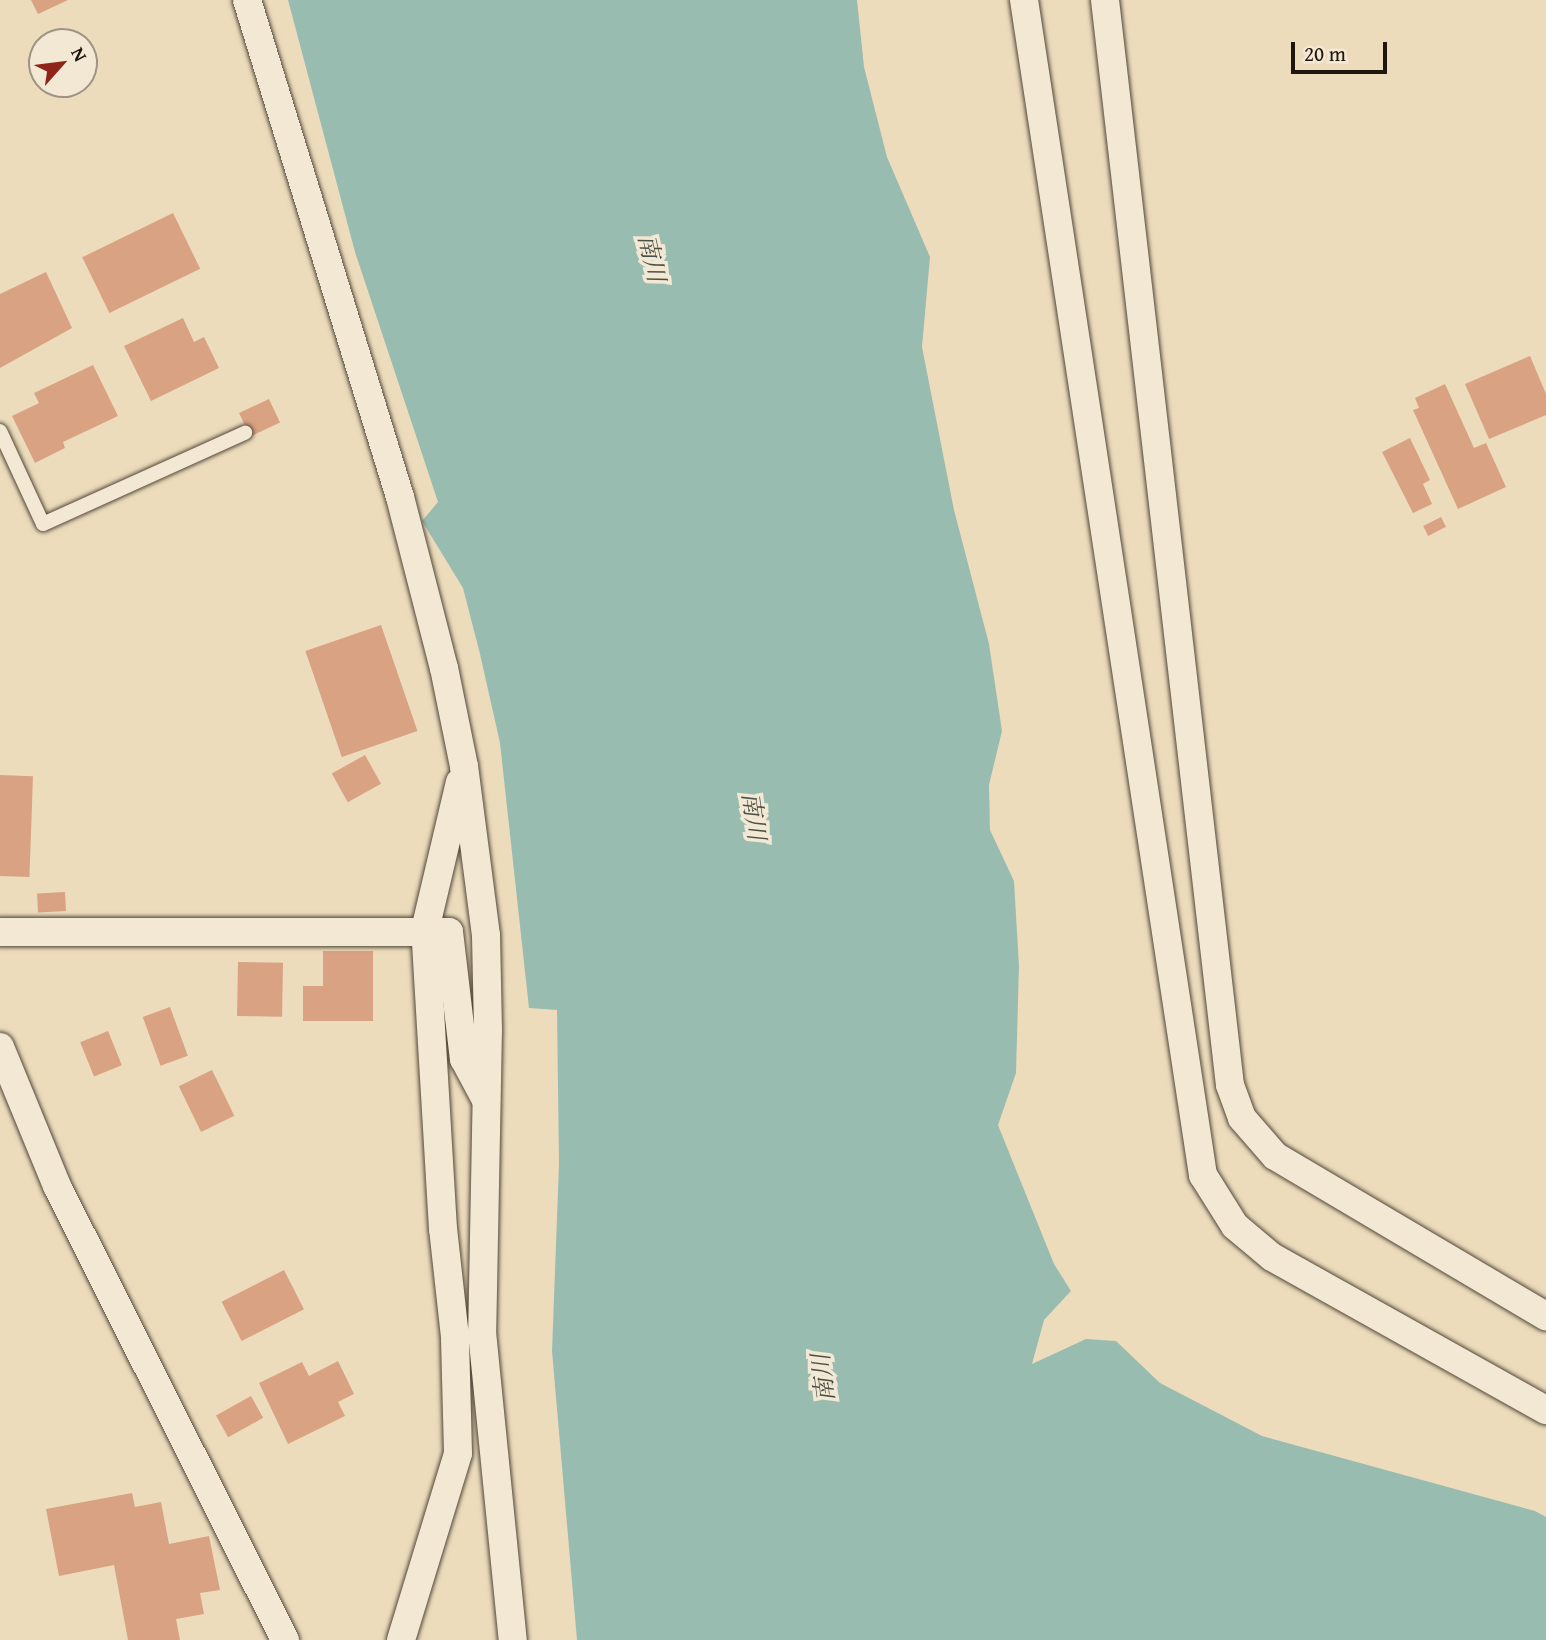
<!DOCTYPE html>
<html>
<head>
<meta charset="utf-8">
<style>
  body { margin:0 }
  #map { position:relative; width:1546px; height:1640px; overflow:hidden; background:#ecdcbc; font-family:"Gentium Book Plus","Noto Serif JP",serif }
  div>[style] { position:absolute }
  .water>* { inset:0; background:#99bcb1 }
  .building>* { inset:0; background:#d9a282; transform-origin:0 0 }
  .roads { filter:drop-shadow(0 0 2px #52483a) drop-shadow(0 0 2px #52483a) }
  .lane>* { height:14px; margin:-7px; padding:0 7px; transform-origin:7px; border-radius:7px; background:#f3e8d3 }
  .street>* { height:28px; margin:-14px; padding:0 14px; transform-origin:14px; border-radius:14px; background:#f3e8d3 }
  span { translate:-50% -50%; white-space:nowrap; text-align:center; line-height:1.15; -webkit-text-stroke:7px #f3e8d3; paint-order:stroke }
  .water-label { font-size:24px; color:#4a5047; font-style:italic }
  .north { position:absolute; left:28px; top:28px; width:70px; height:70px; box-sizing:border-box; background:#f3e8d3; border:2px solid #9e9484; border-radius:50%; rotate:62deg; font-size:19px; font-weight:700; line-height:28px; text-align:center; color:#1f160e }
  .north::after { content:''; display:block; margin:auto; width:24px; height:32px; background:#8f2418; clip-path:polygon(50% 0,100% 100%,50% 72%,0 100%) }
  .scale { position:absolute; left:1291px; top:42px; width:96px; height:32px; box-sizing:border-box; border:4px solid #1f160e; border-top:0; padding-left:9px; font-size:21px; line-height:24px; white-space:nowrap; color:#1f160e; -webkit-text-stroke:5px #f3e8d3; paint-order:stroke }
</style>
</head>
<body>
<div id="map">
  <div class="water">
    <div style="clip-path:polygon(288px 0,857px 0,864px 67px,887px 157px,930px 257px,922px 347px,954px 510px,989px 644px,1002px 731px,989px 785px,990px 830px,1014px 881px,1019px 966px,1016px 1073px,998px 1125px,1054px 1264px,1071px 1291px,1044px 1320px,1032px 1364px,1086px 1339px,1116px 1341px,1160px 1383px,1262px 1436px,1535px 1511px,1546px 1517px,1546px 1640px,577px 1640px,552px 1351px,559px 1164px,557px 1010px,529px 1008px,500px 743px,480px 654px,463px 588px,422px 521px,438px 502px,355px 252px)"></div>
  </div>
  <div class="building">
    <div style="clip-path:polygon(31px 0,68px 0,38px 14px)"></div>
    <div style="left:173px;top:213px;width:62px;height:101px;rotate:64deg"></div>
    <div style="clip-path:polygon(46px 272px,72px 328px,0 368px,0 294px)"></div>
    <div style="clip-path:polygon(183px 318px,194px 342px,204px 337px,219px 368px,151px 401px,124px 346px)"></div>
    <div style="clip-path:polygon(1530px 356px,1546px 394px,1546px 415px,1489px 439px,1465px 384px)"></div>
    <div style="clip-path:polygon(93px 365px,118px 416px,63px 442px,65px 448px,35px 463px,12px 416px,39px 403px,34px 393px)"></div>
    <div style="clip-path:polygon(1445px 384px,1474px 448px,1486px 443px,1506px 487px,1458px 509px,1413px 410px,1419px 408px,1415px 398px)"></div>
    <div style="left:269px;top:399px;width:26px;height:33px;rotate:65deg"></div>
    <div style="clip-path:polygon(1410px 438px,1430px 480px,1423px 484px,1432px 504px,1413px 513px,1382px 452px)"></div>
    <div style="left:1441px;top:517px;width:11px;height:20px;rotate:63deg"></div>
    <div style="left:381px;top:625px;width:112px;height:80px;rotate:71deg"></div>
    <div style="left:365px;top:755px;width:33px;height:38px;rotate:61deg"></div>
    <div style="left:0;top:775px;width:33px;height:101px;rotate:2deg"></div>
    <div style="left:65px;top:892px;width:19px;height:28px;rotate:87deg"></div>
    <div style="clip-path:polygon(323px 951px,373px 951px,373px 1021px,303px 1021px,303px 986px,323px 986px)"></div>
    <div style="left:238px;top:962px;width:45px;height:54px;rotate:1deg"></div>
    <div style="left:170px;top:1007px;width:52px;height:29px;rotate:70deg"></div>
    <div style="left:108px;top:1031px;width:37px;height:30px;rotate:68deg"></div>
    <div style="left:212px;top:1070px;width:51px;height:37px;rotate:64deg"></div>
    <div style="left:284px;top:1270px;width:44px;height:70px;rotate:63deg"></div>
    <div style="clip-path:polygon(338px 1361px,354px 1394px,338px 1402px,345px 1416px,288px 1444px,259px 1383px,302px 1362px,309px 1376px)"></div>
    <div style="left:251px;top:1396px;width:25px;height:40px;rotate:61deg"></div>
    <div style="clip-path:polygon(132px 1493px,135px 1507px,161px 1502px,169px 1544px,209px 1536px,220px 1590px,200px 1593px,204px 1614px,176px 1619px,180px 1640px,128px 1640px,114px 1565px,59px 1576px,46px 1509px)"></div>
  </div>
  <div class="roads">
    <div class="lane">
      <div style="left:0;top:431px;width:102px;rotate:65.2deg"></div>
      <div style="left:43px;top:524px;width:222px;rotate:-24.3deg"></div>
    </div>
    <div class="street">
      <div style="left:247px;top:0;width:520px;rotate:72.89deg"></div>
      <div style="left:400px;top:497px;width:177px;rotate:75.6deg"></div>
      <div style="left:444px;top:668px;width:100px;rotate:78.5deg"></div>
      <div style="left:464px;top:766px;width:170px;rotate:82.6deg"></div>
      <div style="left:486px;top:935px;width:94px;rotate:88.8deg"></div>
      <div style="left:488px;top:1029px;width:303px;rotate:91.1deg"></div>
      <div style="left:482px;top:1332px;width:310px;rotate:84.3deg"></div>
      <div style="left:1024px;top:0;width:1189px;rotate:81.34deg"></div>
      <div style="left:1203px;top:1175px;width:60px;rotate:57.9deg"></div>
      <div style="left:1235px;top:1226px;width:48px;rotate:40deg"></div>
      <div style="left:1272px;top:1257px;width:314px;rotate:29.2deg"></div>
      <div style="left:1105px;top:0;width:1092px;rotate:83.43deg"></div>
      <div style="left:1230px;top:1085px;width:35px;rotate:70deg"></div>
      <div style="left:1242px;top:1118px;width:50px;rotate:49deg"></div>
      <div style="left:1275px;top:1156px;width:315px;rotate:30.6deg"></div>
      <div style="left:0;top:932px;width:449px"></div>
      <div style="left:449px;top:932px;width:128px;rotate:83.3deg"></div>
      <div style="left:464px;top:1059px;width:47px;rotate:61.8deg"></div>
      <div style="left:0;top:1047px;width:150px;rotate:67.7deg"></div>
      <div style="left:57px;top:1186px;width:508px;rotate:63.33deg"></div>
      <div style="left:401px;top:1640px;width:195px;rotate:-73deg"></div>
      <div style="left:458px;top:1453px;width:116px;rotate:-91.5deg"></div>
      <div style="left:455px;top:1337px;width:109px;rotate:-96.3deg"></div>
      <div style="left:443px;top:1229px;width:300px;rotate:-93.4deg"></div>
      <div style="left:425px;top:930px;width:152px;rotate:-76.7deg"></div>
    </div>
  </div>
  <div class="water-label">
    <span style="left:652px;top:258px;rotate:77deg">南川</span>
    <span style="left:754px;top:816px;rotate:82deg">南川</span>
    <span style="left:823px;top:1378px;rotate:-97deg">南川</span>
  </div>
  <div class="north">N</div>
  <div class="scale">20 m</div>
</div>
</body>
</html>
